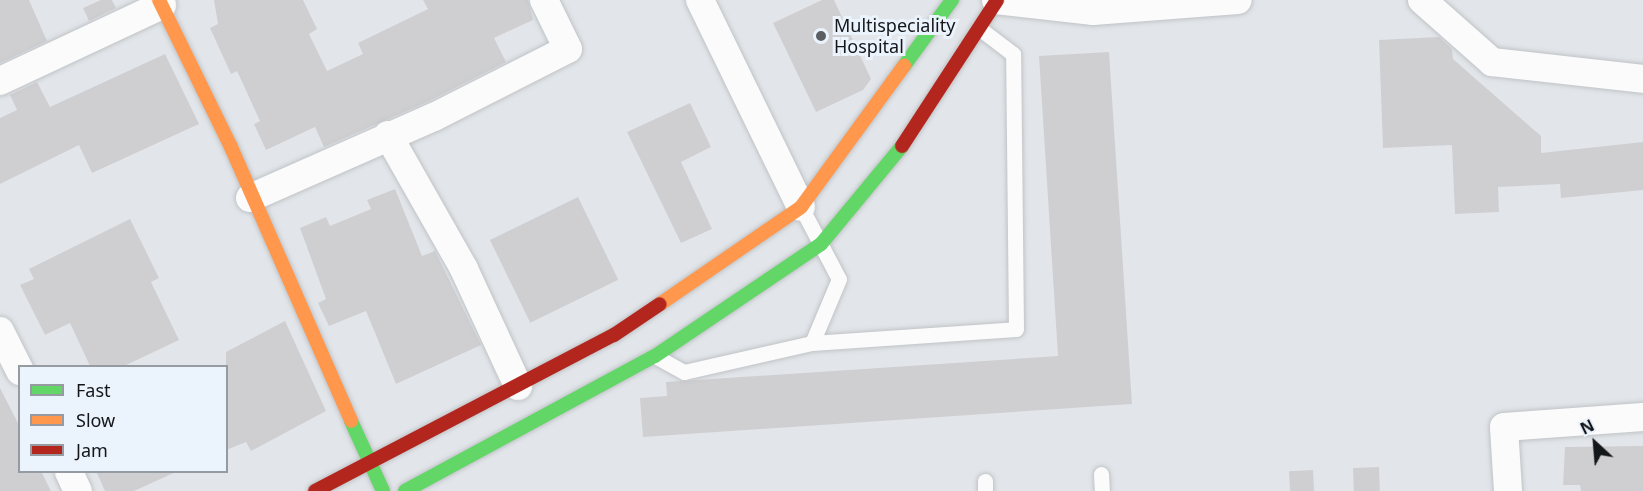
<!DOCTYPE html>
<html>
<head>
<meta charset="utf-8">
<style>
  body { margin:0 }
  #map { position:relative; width:1643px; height:491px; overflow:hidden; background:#e2e6ea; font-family:"Noto Sans",sans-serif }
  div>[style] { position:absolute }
  .building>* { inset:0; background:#cfcfd2; transform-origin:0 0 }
  .roads { filter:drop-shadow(0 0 2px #c0c3c6) drop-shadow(0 0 2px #c0c3c6) }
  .lane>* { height:15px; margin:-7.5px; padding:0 7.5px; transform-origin:7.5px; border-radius:7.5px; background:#fbfbfc }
  .street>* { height:28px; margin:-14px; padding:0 14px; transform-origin:14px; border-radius:14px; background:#fbfbfc }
  .fast>* { height:14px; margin:-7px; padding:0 7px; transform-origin:7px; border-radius:7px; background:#63d668 }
  .slow>* { height:14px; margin:-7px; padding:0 7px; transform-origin:7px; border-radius:7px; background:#ff974d }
  .jam>* { height:14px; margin:-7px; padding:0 7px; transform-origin:7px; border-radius:7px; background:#b3261e }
  .dots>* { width:16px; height:16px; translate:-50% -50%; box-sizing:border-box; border:3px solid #ebf3fc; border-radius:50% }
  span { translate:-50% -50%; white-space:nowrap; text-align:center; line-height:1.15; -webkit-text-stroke:6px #ebf3fc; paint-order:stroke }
  .poi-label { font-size:18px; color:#141619 }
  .left { translate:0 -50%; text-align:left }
  .legend { position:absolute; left:18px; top:365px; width:210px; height:108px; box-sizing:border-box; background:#ebf3fc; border:2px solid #959ba1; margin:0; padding:8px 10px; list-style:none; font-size:18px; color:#141619 }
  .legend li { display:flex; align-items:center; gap:12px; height:30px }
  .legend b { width:30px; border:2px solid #959ba1 }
  .north { position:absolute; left:1565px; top:413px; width:60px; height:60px; -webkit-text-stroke:4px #ebf3fc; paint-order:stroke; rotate:334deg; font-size:16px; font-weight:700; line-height:24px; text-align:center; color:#141619 }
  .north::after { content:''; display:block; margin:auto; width:21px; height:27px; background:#141619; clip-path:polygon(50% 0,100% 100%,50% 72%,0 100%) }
</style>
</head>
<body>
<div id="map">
  <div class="building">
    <div style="clip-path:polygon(0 0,29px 0,47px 41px,0 63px)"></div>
    <div style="clip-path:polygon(101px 0,112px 0,116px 8px,89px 21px,83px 8px)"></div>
    <div style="clip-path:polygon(214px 0,303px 0,317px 29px,309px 34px,327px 71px,363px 54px,358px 43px,428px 9px,423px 0,528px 0,533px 20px,494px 38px,506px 62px,427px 102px,324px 147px,315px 127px,266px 150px,254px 124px,260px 121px,237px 71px,231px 74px,210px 28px,218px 24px)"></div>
    <div style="clip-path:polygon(822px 0,834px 0,871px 79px,863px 90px,816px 112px,773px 23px)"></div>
    <div style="clip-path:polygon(1439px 37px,1452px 49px,1453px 59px,1541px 136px,1541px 153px,1643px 142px,1643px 190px,1561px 198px,1560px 184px,1498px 187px,1499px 212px,1455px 214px,1452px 145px,1383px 148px,1379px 40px)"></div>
    <div style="clip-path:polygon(1109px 52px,1132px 404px,643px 437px,640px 398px,667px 396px,666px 382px,1058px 356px,1039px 56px)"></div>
    <div style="clip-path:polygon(165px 54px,199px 124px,92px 173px,79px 145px,0 184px,0 118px,17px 110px,10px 95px,37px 82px,50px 107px)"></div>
    <div style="clip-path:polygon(690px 103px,711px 147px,681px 162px,712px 229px,681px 243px,627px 132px)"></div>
    <div style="clip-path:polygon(395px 189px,422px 256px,435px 251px,481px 345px,396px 384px,366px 311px,329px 326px,318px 303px,326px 299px,300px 228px,326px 217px,330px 226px,371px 209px,367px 200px)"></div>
    <div style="left:578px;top:197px;width:92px;height:98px;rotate:64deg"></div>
    <div style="clip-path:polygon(130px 219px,159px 278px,151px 282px,179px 340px,124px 366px,90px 366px,70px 323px,45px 335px,20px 285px,34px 279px,29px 269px)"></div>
    <div style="clip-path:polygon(285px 321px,326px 411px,251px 451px,246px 442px,226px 450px,226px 352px)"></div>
    <div style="clip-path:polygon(0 388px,20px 427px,20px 471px,41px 471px,51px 491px,0 491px)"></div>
    <div style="clip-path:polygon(1643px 446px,1643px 491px,1581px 491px,1580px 485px,1563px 485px,1565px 447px)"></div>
    <div style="left:1379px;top:467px;width:24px;height:26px;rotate:88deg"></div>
    <div style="left:1313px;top:470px;width:21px;height:24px;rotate:87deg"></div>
    <div style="clip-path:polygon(96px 471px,178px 471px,134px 491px,105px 491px)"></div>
  </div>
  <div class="roads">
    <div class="lane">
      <div style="left:801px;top:207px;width:81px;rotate:62.2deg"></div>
      <div style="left:839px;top:279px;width:69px;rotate:112.9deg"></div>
      <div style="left:655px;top:356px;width:33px;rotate:29deg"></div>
      <div style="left:684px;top:372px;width:131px;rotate:-12.8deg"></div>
      <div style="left:812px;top:343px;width:204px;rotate:-3.9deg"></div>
      <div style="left:1016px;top:329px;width:275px;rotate:-90.6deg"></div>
      <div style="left:1013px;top:54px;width:43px;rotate:-142.6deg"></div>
      <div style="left:1101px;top:474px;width:17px;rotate:87deg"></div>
      <div style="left:985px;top:481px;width:10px;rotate:90deg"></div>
    </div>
    <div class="street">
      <div style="left:700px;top:0;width:230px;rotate:64deg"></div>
      <div style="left:996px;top:0;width:98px;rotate:6.5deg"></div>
      <div style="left:1093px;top:11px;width:145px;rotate:-4.3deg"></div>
      <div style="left:1422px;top:0;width:94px;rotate:41.5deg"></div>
      <div style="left:1492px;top:62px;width:152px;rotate:6.4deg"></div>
      <div style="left:0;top:81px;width:179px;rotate:-25.1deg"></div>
      <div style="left:388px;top:135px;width:154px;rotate:60.4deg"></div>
      <div style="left:464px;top:269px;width:129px;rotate:65.2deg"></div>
      <div style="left:250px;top:198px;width:201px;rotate:-23.8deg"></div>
      <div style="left:434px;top:117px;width:150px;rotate:-26.9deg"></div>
      <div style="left:568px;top:49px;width:55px;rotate:-116.1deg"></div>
      <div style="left:0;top:331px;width:45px;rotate:63.4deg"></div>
      <div style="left:69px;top:472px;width:21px;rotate:65deg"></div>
      <div style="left:1508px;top:491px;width:64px;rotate:-93.6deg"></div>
      <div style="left:1504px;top:427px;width:139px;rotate:-4.1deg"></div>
    </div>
    <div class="fast">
      <div style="left:904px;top:66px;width:82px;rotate:-54deg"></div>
      <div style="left:351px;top:421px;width:77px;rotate:65.4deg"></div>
      <div style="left:405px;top:491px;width:284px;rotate:-28.4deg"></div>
      <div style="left:655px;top:356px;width:200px;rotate:-34deg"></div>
      <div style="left:821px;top:244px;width:127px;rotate:-50.4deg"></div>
    </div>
    <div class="slow">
      <div style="left:159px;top:0;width:164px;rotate:63.9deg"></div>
      <div style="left:231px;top:147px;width:299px;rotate:66.3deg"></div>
      <div style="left:660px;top:304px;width:171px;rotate:-34.5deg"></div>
      <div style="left:801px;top:207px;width:175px;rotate:-53.9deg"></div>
    </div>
    <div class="jam">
      <div style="left:902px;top:146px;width:174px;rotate:-56.9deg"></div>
      <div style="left:315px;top:491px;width:337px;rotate:-27.6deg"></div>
      <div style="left:614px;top:335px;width:55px;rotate:-34deg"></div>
    </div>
  </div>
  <div class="dots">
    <div style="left:821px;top:36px;background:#5c5f62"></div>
  </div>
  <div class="poi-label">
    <span class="left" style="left:834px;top:36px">Multispeciality<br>Hospital</span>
  </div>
  <ul class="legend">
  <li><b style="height:8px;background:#63d668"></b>Fast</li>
  <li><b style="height:8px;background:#ff974d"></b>Slow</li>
  <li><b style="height:8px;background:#b3261e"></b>Jam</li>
  </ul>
  <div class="north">N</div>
</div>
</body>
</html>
